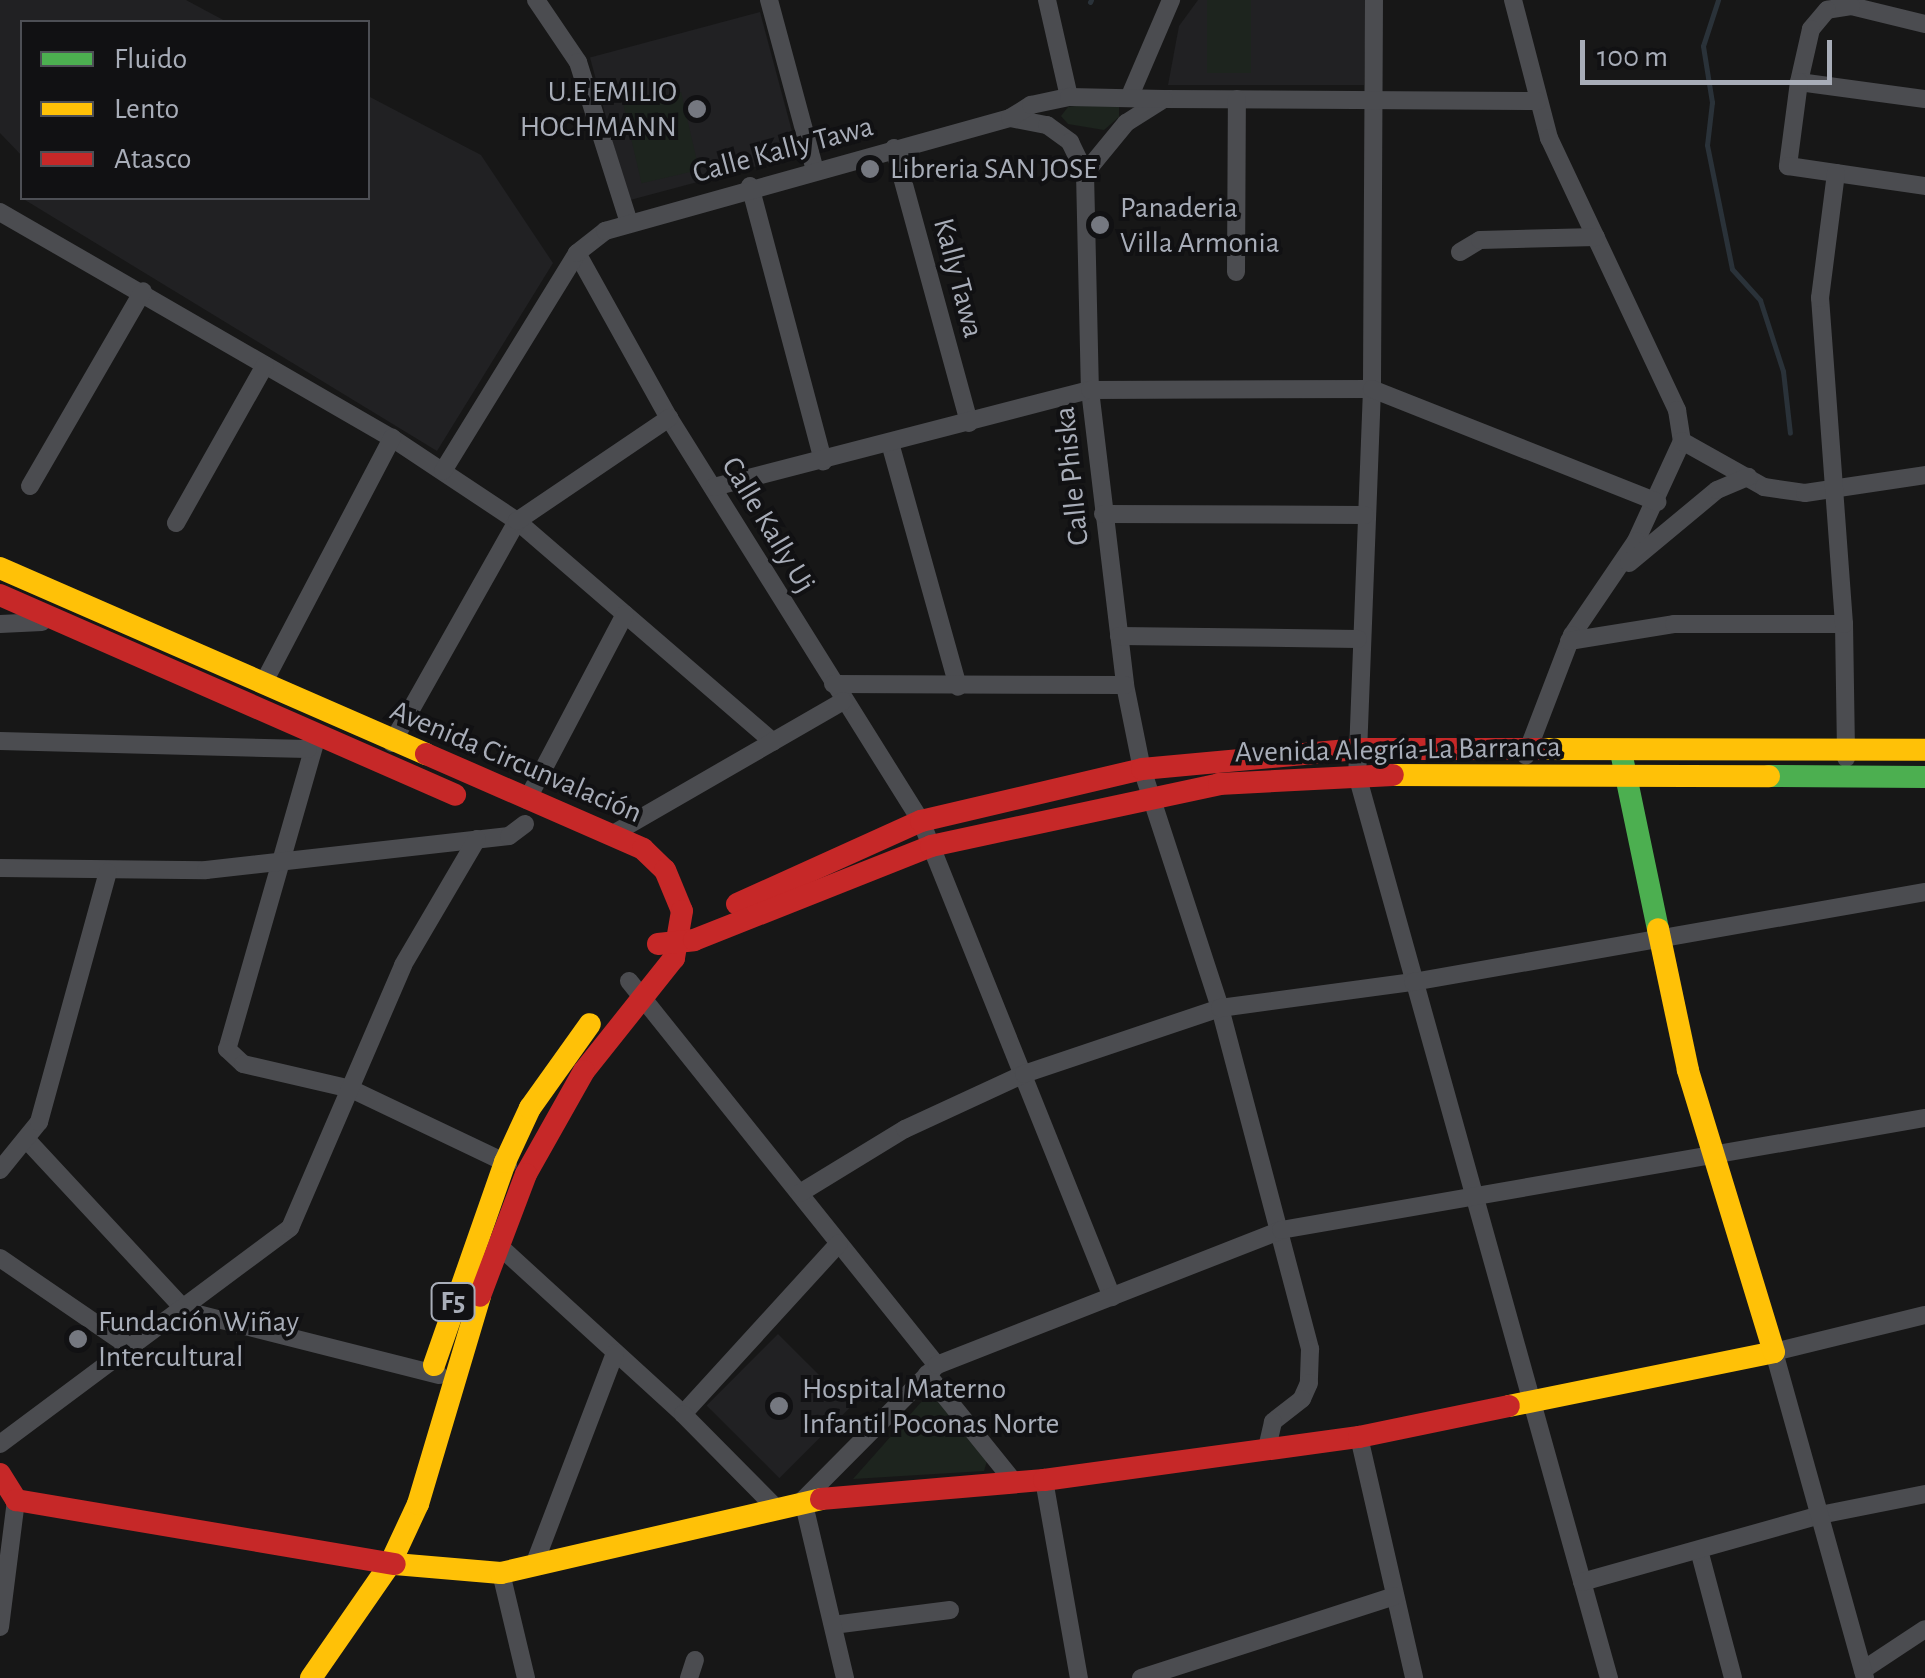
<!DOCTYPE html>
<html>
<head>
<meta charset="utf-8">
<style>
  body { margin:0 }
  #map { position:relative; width:1925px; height:1678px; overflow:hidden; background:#171717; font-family:"Alegreya Sans",sans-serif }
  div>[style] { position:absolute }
  .built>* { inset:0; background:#212123; transform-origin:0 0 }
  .green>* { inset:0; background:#1d241e; transform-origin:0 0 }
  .stream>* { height:5px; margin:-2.5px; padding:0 2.5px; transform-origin:2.5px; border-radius:2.5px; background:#2a3239 }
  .street>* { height:18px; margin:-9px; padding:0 9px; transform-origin:9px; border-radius:9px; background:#4b4c50 }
  .fast>* { height:22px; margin:-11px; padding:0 11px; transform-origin:11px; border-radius:11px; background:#4caf50 }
  .slow>* { height:22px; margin:-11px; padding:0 11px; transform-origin:11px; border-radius:11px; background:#ffc107 }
  .jam>* { height:22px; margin:-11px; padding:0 11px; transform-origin:11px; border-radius:11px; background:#c62828 }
  .dots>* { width:28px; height:28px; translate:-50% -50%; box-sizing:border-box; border:5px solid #111113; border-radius:50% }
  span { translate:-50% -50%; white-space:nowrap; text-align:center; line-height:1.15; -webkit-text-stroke:8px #111113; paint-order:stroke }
  .shield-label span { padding:2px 8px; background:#111113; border:2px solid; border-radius:8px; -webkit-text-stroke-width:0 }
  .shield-label { font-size:28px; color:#a8adb8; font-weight:700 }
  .poi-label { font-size:30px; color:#a8adb8 }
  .right { translate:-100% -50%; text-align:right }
  .left { translate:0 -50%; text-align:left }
  .street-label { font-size:30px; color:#a8adb8 }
  .legend { position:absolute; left:20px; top:20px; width:350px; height:180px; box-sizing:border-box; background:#111113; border:2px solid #4d4f55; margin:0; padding:12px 18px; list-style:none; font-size:30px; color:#a8adb8 }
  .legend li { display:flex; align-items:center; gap:20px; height:50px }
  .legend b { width:50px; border:2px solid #4d4f55 }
  .scale { position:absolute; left:1580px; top:40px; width:252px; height:45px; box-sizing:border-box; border:5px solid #a8adb8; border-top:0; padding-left:12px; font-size:30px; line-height:35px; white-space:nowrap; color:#a8adb8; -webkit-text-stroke:8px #111113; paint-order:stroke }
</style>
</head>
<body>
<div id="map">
  <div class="built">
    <div style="clip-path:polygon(0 0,186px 0,227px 22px,22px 22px,22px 156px,0 133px)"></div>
    <div style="clip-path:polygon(1198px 0,1366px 0,1364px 85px,1168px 85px,1179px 26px)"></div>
    <div style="left:760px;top:12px;width:148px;height:176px;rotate:75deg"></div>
    <div style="clip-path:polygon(368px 96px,481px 155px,553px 263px,437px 451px,25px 200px,368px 198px)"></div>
    <div style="left:778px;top:1334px;width:103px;height:101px;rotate:45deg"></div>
  </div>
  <div class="green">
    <div style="left:1207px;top:0;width:44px;height:73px"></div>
    <div style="left:681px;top:92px;width:80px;height:59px;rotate:77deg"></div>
    <div style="clip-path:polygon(1119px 100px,1119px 117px,1104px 130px,1068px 124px,1061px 116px,1068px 107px)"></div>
    <div style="clip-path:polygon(931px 1391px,987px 1461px,984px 1471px,853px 1479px)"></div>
  </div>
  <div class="stream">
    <div style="left:1718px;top:0;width:48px;rotate:108.1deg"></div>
    <div style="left:1703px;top:46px;width:57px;rotate:80.9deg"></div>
    <div style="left:1712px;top:102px;width:43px;rotate:96.6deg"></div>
    <div style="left:1707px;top:145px;width:126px;rotate:78.6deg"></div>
    <div style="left:1732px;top:269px;width:42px;rotate:47.9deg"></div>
    <div style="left:1760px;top:300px;width:75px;rotate:72.1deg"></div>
    <div style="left:1783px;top:371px;width:62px;rotate:83.6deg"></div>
    <div style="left:1090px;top:2px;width:2px;rotate:-63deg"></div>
  </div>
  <div class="street">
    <div style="left:536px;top:0;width:75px;rotate:55.9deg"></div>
    <div style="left:578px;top:62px;width:169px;rotate:72.4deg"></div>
    <div style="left:769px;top:0;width:173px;rotate:74.9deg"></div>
    <div style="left:1047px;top:0;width:99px;rotate:77.2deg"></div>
    <div style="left:1374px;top:0;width:389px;rotate:90.3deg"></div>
    <div style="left:1372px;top:389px;width:386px;rotate:92.2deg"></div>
    <div style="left:1357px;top:775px;width:938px;rotate:74.41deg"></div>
    <div style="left:1513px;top:0;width:143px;rotate:75.4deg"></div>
    <div style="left:1549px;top:138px;width:301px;rotate:64.8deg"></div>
    <div style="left:1677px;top:410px;width:31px;rotate:81deg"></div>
    <div style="left:1682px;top:441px;width:110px;rotate:114.7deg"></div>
    <div style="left:1636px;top:541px;width:114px;rotate:124.2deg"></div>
    <div style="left:1572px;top:635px;width:129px;rotate:111deg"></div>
    <div style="left:1925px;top:24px;width:76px;rotate:-166.3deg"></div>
    <div style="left:1851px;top:6px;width:24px;rotate:171deg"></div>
    <div style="left:1827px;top:10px;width:25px;rotate:130deg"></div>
    <div style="left:1811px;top:29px;width:54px;rotate:102.8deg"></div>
    <div style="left:1799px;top:82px;width:127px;rotate:7.7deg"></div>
    <div style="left:1799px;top:82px;width:85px;rotate:97.5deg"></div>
    <div style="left:1788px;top:166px;width:138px;rotate:8.3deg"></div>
    <div style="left:1129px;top:98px;width:107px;rotate:-66.8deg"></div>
    <div style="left:1010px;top:118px;width:38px;rotate:11deg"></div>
    <div style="left:1047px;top:125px;width:29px;rotate:36deg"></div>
    <div style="left:1070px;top:142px;width:34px;rotate:64deg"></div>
    <div style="left:1085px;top:173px;width:217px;rotate:88.7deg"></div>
    <div style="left:1090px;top:390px;width:297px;rotate:83.2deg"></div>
    <div style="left:1125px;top:685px;width:86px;rotate:78.6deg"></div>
    <div style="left:1142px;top:769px;width:251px;rotate:71.9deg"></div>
    <div style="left:1220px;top:1008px;width:353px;rotate:75.2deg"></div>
    <div style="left:1310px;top:1349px;width:34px;rotate:92deg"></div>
    <div style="left:1309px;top:1383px;width:17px;rotate:114deg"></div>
    <div style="left:1302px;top:1399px;width:37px;rotate:142deg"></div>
    <div style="left:1273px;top:1422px;width:27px;rotate:103deg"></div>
    <div style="left:894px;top:148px;width:285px;rotate:74.7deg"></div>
    <div style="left:1085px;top:173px;width:65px;rotate:-50.6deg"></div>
    <div style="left:1126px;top:123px;width:45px;rotate:-32.3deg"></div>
    <div style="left:1164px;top:99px;width:374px;rotate:0.3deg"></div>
    <div style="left:750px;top:186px;width:285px;rotate:75.1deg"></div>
    <div style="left:0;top:212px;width:452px;rotate:30deg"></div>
    <div style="left:392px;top:438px;width:150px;rotate:33.6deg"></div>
    <div style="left:517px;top:521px;width:338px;rotate:40.8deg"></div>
    <div style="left:1460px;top:252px;width:23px;rotate:-31deg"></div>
    <div style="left:1480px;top:240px;width:116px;rotate:-1.5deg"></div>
    <div style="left:577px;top:253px;width:189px;rotate:60.9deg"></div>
    <div style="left:669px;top:418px;width:475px;rotate:58deg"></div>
    <div style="left:921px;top:821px;width:513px;rotate:68.14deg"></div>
    <div style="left:1236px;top:272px;width:173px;rotate:-89.7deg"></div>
    <div style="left:1682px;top:441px;width:94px;rotate:29.3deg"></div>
    <div style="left:1764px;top:487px;width:41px;rotate:8.3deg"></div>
    <div style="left:1805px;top:493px;width:121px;rotate:-8.5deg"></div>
    <div style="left:890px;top:443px;width:253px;rotate:74.4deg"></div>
    <div style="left:443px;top:471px;width:256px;rotate:-58.4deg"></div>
    <div style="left:577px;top:253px;width:36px;rotate:-38deg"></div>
    <div style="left:605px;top:231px;width:420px;rotate:-15.6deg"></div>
    <div style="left:1010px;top:118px;width:25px;rotate:-32deg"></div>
    <div style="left:1031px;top:105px;width:39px;rotate:-12deg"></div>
    <div style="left:1069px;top:97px;width:95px;rotate:1.2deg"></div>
    <div style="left:30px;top:486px;width:225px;rotate:-59.9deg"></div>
    <div style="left:714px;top:487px;width:388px;rotate:-14.5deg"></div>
    <div style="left:1090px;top:390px;width:282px;rotate:-0.2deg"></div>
    <div style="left:1372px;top:389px;width:307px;rotate:21.6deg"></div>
    <div style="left:1103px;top:514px;width:262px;rotate:0.2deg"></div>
    <div style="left:176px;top:523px;width:181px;rotate:-60.6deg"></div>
    <div style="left:1629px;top:563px;width:114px;rotate:-39.7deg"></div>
    <div style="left:1717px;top:490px;width:34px;rotate:-23deg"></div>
    <div style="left:0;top:624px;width:42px;rotate:-2.7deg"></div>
    <div style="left:1844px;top:624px;width:134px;rotate:89.1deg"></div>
    <div style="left:1119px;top:636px;width:239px;rotate:0.7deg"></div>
    <div style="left:1569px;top:641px;width:106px;rotate:-9.2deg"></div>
    <div style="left:1674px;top:624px;width:170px"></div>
    <div style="left:1844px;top:624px;width:327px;rotate:-94.2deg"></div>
    <div style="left:1820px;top:298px;width:126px;rotate:-82.7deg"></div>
    <div style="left:264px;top:682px;width:276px;rotate:-62.3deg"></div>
    <div style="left:833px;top:684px;width:292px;rotate:0.2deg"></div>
    <div style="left:317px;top:736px;width:326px;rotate:106deg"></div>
    <div style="left:227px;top:1049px;width:22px;rotate:43deg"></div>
    <div style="left:243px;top:1064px;width:111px;rotate:13deg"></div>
    <div style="left:351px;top:1089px;width:174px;rotate:25.5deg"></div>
    <div style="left:0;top:741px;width:308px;rotate:1.5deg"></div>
    <div style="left:392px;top:743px;width:255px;rotate:-60.6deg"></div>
    <div style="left:517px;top:521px;width:184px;rotate:-34.1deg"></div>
    <div style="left:527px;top:800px;width:210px;rotate:-62.2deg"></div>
    <div style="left:613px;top:834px;width:266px;rotate:-30deg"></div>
    <div style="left:0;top:868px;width:206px;rotate:0.6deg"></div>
    <div style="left:206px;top:870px;width:305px;rotate:-6.4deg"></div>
    <div style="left:509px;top:836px;width:20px;rotate:-37deg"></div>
    <div style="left:629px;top:981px;width:492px;rotate:51.3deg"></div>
    <div style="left:26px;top:1139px;width:235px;rotate:47.1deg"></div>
    <div style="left:186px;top:1311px;width:261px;rotate:14.2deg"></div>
    <div style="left:0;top:1170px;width:62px;rotate:-50.9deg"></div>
    <div style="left:39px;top:1122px;width:259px;rotate:-74.6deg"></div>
    <div style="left:800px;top:1193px;width:123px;rotate:-31.4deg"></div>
    <div style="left:905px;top:1129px;width:131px;rotate:-24.8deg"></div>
    <div style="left:1024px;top:1074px;width:207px;rotate:-18.6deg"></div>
    <div style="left:1220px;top:1008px;width:195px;rotate:-7.7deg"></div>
    <div style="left:1413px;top:982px;width:520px;rotate:-9.97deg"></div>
    <div style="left:497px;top:1244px;width:252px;rotate:42.4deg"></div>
    <div style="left:683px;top:1414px;width:231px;rotate:-47.6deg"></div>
    <div style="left:0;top:1258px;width:158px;rotate:34.4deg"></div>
    <div style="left:927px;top:1374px;width:140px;rotate:51.1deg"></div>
    <div style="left:683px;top:1414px;width:131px;rotate:45.3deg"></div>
    <div style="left:1359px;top:1437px;width:247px;rotate:77.1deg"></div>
    <div style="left:0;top:1444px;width:362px;rotate:-36.7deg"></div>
    <div style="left:290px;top:1228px;width:286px;rotate:-66.7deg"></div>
    <div style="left:403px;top:965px;width:146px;rotate:-59.6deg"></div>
    <div style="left:1044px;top:1480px;width:201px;rotate:80deg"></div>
    <div style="left:1699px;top:1550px;width:132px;rotate:75.1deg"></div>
    <div style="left:534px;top:1565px;width:227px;rotate:-69.1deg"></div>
    <div style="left:501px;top:1573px;width:108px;rotate:76.6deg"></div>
    <div style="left:1582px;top:1582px;width:247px;rotate:-15.7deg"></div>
    <div style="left:1820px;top:1515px;width:107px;rotate:-11.3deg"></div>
    <div style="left:833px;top:1625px;width:118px;rotate:-7.3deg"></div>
    <div style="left:0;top:1627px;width:128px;rotate:-82.8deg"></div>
    <div style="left:1863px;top:1670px;width:74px;rotate:-33.5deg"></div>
    <div style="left:689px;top:1678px;width:19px;rotate:-72deg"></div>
    <div style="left:845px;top:1678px;width:183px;rotate:-103.3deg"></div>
    <div style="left:803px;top:1500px;width:190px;rotate:-45.2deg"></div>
    <div style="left:937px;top:1365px;width:370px;rotate:-21.4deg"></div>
    <div style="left:1281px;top:1230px;width:654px;rotate:-9.87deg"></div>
    <div style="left:1141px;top:1678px;width:267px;rotate:-17.9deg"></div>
    <div style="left:1865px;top:1678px;width:338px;rotate:-105.6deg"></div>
    <div style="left:1774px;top:1352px;width:155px;rotate:-13.8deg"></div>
  </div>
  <div class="fast">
    <div style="left:1621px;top:752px;width:181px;rotate:78.2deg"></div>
    <div style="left:1769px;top:776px;width:156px;rotate:0.4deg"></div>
  </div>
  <div class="slow">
    <div style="left:0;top:568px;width:465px;rotate:23.6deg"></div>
    <div style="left:1541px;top:749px;width:384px;rotate:0.1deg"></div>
    <div style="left:1393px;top:775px;width:376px;rotate:0.2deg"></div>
    <div style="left:434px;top:1365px;width:215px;rotate:-70.7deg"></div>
    <div style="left:505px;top:1162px;width:60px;rotate:-65.2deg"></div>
    <div style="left:530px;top:1108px;width:103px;rotate:-54.5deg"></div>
    <div style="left:1509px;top:1406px;width:270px;rotate:-11.5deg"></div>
    <div style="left:1774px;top:1352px;width:295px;rotate:-107deg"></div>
    <div style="left:1688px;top:1070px;width:144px;rotate:-102deg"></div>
    <div style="left:395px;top:1564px;width:106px;rotate:4.9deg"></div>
    <div style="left:501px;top:1573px;width:328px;rotate:-13deg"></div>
    <div style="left:311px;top:1678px;width:139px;rotate:-55.3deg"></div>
    <div style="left:390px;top:1564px;width:66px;rotate:-65deg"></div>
    <div style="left:418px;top:1504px;width:217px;rotate:-73.4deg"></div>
  </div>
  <div class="jam">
    <div style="left:0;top:595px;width:497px;rotate:23.7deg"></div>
    <div style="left:426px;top:754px;width:237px;rotate:23.6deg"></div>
    <div style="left:643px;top:849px;width:30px;rotate:44deg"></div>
    <div style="left:665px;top:870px;width:44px;rotate:67.5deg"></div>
    <div style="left:682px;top:911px;width:48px;rotate:99.7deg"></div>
    <div style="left:674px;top:958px;width:144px;rotate:128.5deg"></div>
    <div style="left:584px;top:1071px;width:118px;rotate:119.4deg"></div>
    <div style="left:526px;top:1174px;width:130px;rotate:110.7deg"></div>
    <div style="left:737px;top:904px;width:202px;rotate:-24.3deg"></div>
    <div style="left:921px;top:821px;width:227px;rotate:-13.2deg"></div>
    <div style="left:1142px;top:769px;width:215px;rotate:-5.3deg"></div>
    <div style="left:1356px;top:749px;width:185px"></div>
    <div style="left:658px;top:944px;width:36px;rotate:-6deg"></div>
    <div style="left:694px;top:940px;width:255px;rotate:-21.6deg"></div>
    <div style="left:931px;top:846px;width:295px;rotate:-12.1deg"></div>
    <div style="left:1219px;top:784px;width:174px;rotate:-3deg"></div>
    <div style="left:0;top:1474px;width:31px;rotate:58deg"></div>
    <div style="left:16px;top:1500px;width:384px;rotate:9.6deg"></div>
    <div style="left:821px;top:1499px;width:224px;rotate:-4.9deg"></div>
    <div style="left:1044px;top:1480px;width:318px;rotate:-7.8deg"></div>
    <div style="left:1359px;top:1437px;width:153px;rotate:-11.7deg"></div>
  </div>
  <div class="dots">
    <div style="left:697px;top:109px;background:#757880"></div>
    <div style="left:870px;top:169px;background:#757880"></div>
    <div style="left:1100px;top:225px;background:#757880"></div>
    <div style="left:78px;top:1339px;background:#757880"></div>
    <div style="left:779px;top:1406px;background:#757880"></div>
  </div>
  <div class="shield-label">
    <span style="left:453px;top:1302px">F5</span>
  </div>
  <div class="poi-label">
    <span class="right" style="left:677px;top:109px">U.E EMILIO<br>HOCHMANN</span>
    <span class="left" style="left:890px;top:169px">Libreria SAN JOSE</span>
    <span class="left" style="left:1120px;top:225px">Panaderia<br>Villa Armonia</span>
    <span class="left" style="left:98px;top:1339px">Fundación Wiñay<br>Intercultural</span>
    <span class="left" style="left:802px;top:1406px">Hospital Materno<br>Infantil Poconas Norte</span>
  </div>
  <div class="street-label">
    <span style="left:783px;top:150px;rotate:-15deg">Calle Kally Tawa</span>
    <span style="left:958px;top:278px;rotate:75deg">Kally Tawa</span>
    <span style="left:1072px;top:476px;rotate:-96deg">Calle Phiska</span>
    <span style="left:768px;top:525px;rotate:59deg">Calle Kally Uj</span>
    <span style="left:1398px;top:750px;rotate:-1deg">Avenida Alegría-La Barranca</span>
    <span style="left:516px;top:762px;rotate:23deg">Avenida Circunvalación</span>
  </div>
  <ul class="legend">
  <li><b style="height:12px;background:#4caf50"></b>Fluido</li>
  <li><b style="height:12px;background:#ffc107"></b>Lento</li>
  <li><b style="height:12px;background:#c62828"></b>Atasco</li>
  </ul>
  <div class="scale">100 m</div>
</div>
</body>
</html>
